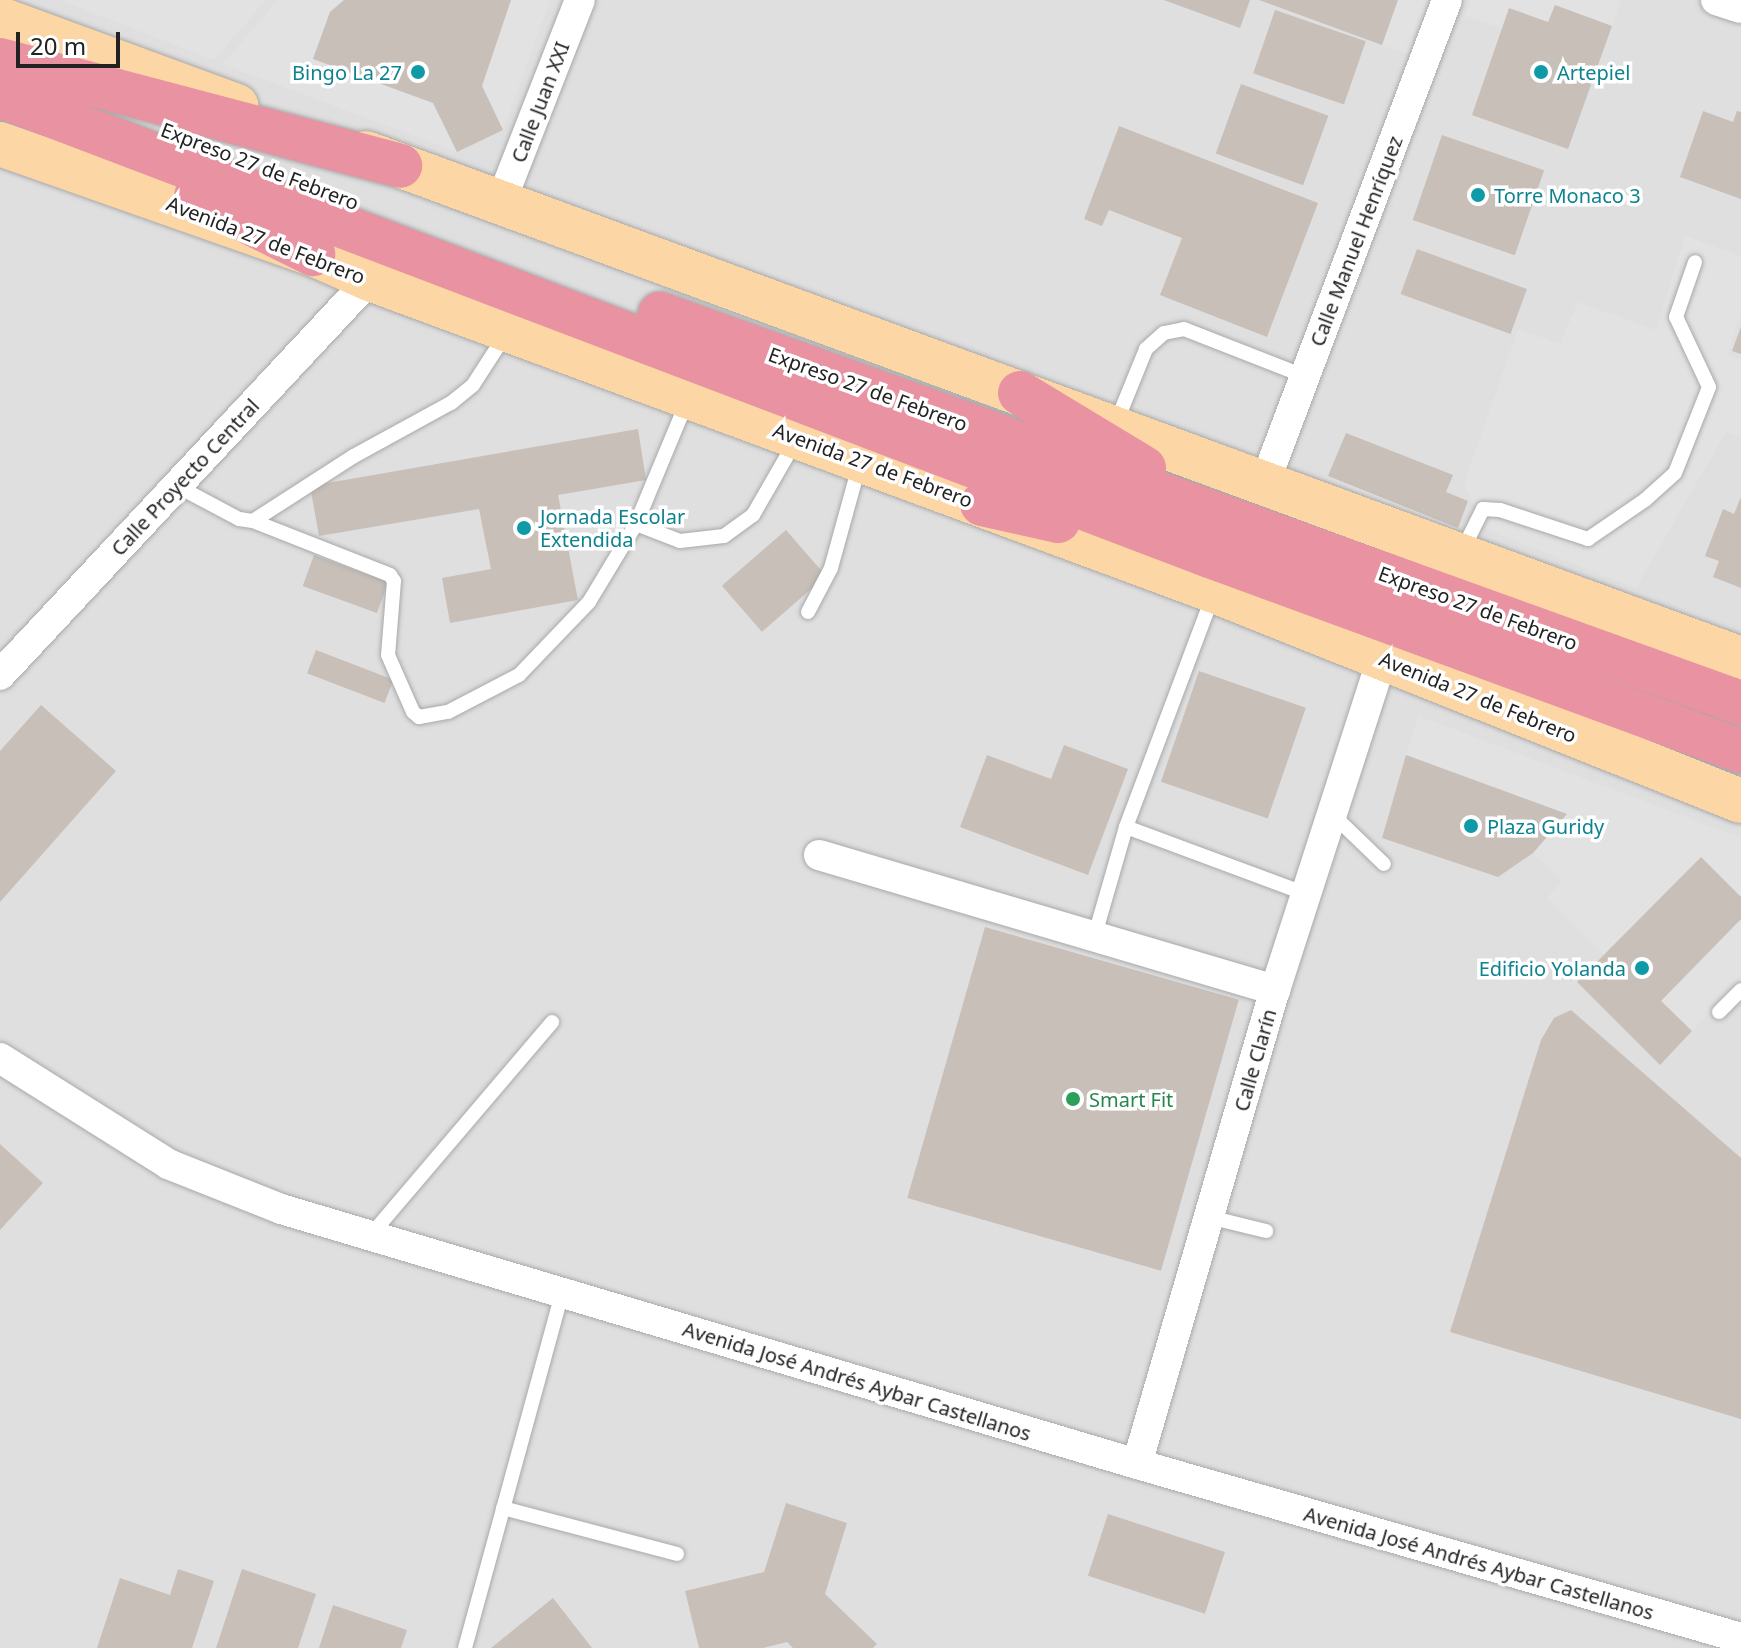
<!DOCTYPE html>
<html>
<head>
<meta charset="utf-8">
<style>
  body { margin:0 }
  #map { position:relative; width:1741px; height:1648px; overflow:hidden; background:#f2efe9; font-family:"Noto Sans",sans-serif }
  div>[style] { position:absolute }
  .residential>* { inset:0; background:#e0dfdf; transform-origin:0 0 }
  .parking>* { inset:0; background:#e2e2e2 }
  .building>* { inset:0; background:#c7bfb8; transform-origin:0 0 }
  .roads { filter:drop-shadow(0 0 2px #a9a9a9) drop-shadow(0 0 2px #a9a9a9) }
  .lane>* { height:14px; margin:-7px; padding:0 7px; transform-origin:7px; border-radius:7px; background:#fff }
  .street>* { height:30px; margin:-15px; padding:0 15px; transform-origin:15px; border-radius:15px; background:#fff }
  .primary>* { height:44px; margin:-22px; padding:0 22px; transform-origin:22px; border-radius:22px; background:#fcd6a4 }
  .highway>* { height:44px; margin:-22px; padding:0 22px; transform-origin:22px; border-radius:22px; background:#e892a2 }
  .dots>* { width:22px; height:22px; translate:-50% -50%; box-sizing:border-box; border:4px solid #fff; border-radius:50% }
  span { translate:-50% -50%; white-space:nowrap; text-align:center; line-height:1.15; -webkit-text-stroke:7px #fff; paint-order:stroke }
  .culture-label { font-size:20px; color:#0d838f }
  .right { translate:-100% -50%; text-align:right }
  .left { translate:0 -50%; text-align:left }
  .street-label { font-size:20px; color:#222 }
  .leisure-label { font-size:20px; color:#27864d }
  .scale { position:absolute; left:16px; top:32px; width:104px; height:36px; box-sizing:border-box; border:4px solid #222; border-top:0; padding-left:10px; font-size:24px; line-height:28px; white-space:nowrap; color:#222; -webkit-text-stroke:6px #fff; paint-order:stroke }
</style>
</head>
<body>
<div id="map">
  <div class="residential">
    <div style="left:0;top:0;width:1741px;height:1648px"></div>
  </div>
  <div class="parking">
    <div style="clip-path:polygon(60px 0,266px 0,214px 60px)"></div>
    <div style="clip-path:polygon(278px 0,344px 0,330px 12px,313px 59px,433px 103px,457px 152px,223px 64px)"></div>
    <div style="clip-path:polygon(511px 0,550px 0,503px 130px,482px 86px)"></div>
    <div style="clip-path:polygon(1398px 0,1434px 0,1414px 56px,1382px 45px)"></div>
    <div style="clip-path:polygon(1470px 0,1621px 0,1612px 26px,1555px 5px,1548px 22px,1503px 29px,1465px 16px)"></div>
    <div style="clip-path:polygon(1685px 236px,1741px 256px,1741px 313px,1727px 355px,1741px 360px,1741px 438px,1726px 432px,1636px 588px,1485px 529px,1464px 484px,1518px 329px,1560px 344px,1578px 302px,1656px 330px)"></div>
    <div style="clip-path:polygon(1419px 716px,1741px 838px,1741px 897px,1701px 858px,1604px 955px,1547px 898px,1562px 881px,1533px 853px,1567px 814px,1406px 755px)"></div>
    <div style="clip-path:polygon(1741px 919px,1741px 982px,1692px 1031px,1661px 1001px)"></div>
  </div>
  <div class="building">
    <div style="clip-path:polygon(344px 0,511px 0,482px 86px,503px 130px,457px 152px,433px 103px,313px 59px,330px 12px)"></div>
    <div style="clip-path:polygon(1164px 0,1250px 0,1240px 28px)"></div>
    <div style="clip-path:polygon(1259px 0,1398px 0,1382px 45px)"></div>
    <div style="clip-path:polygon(1555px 5px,1612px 26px,1568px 149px,1472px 115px,1509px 8px,1548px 22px)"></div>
    <div style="left:1275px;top:10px;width:96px;height:67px;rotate:19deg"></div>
    <div style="left:1241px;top:84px;width:93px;height:74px;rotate:20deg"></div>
    <div style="clip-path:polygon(1703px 111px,1733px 122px,1737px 111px,1741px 112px,1741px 199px,1680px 177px)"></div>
    <div style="clip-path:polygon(1119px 126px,1318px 203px,1267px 337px,1160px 295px,1182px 238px,1109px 210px,1102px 226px,1084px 219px)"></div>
    <div style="left:1442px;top:135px;width:108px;height:90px;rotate:19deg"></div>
    <div style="left:1417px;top:249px;width:117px;height:48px;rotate:20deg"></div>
    <div style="clip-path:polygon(1741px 327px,1741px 354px,1732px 351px)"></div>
    <div style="clip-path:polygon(638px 429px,646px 480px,558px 495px,578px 600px,450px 623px,442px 578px,491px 569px,479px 509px,319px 536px,310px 486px)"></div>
    <div style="clip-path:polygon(1346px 433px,1453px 475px,1446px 492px,1468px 501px,1458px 528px,1328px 476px)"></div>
    <div style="clip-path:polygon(1741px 497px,1741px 588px,1713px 577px,1719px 561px,1705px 556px,1723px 509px,1734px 514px)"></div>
    <div style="left:786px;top:530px;width:61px;height:85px;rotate:49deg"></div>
    <div style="left:314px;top:555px;width:79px;height:33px;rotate:20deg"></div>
    <div style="left:316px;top:650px;width:83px;height:25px;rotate:21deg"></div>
    <div style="left:1199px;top:671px;width:113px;height:117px;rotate:19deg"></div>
    <div style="clip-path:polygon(41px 705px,116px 771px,0 902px,0 751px)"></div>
    <div style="clip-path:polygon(1064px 745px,1128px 769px,1088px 875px,960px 827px,987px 755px,1051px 779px)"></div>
    <div style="clip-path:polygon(1406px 755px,1567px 814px,1533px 853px,1498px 877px,1382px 838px)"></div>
    <div style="clip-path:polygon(1701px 857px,1741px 897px,1741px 919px,1661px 1001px,1692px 1031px,1660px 1065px,1577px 982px)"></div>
    <div style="left:985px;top:927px;width:264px;height:282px;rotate:16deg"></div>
    <div style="clip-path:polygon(1571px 1010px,1741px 1158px,1741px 1419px,1450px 1332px,1541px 1040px,1554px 1018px)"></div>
    <div style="clip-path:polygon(0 1144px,43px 1183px,0 1230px)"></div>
    <div style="clip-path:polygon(786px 1503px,847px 1523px,825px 1594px,877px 1644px,873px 1648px,793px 1648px,787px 1642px,763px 1648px,699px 1648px,685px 1591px,764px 1572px)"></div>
    <div style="left:1108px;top:1514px;width:123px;height:65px;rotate:18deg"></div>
    <div style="clip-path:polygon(178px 1569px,214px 1581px,192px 1648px,97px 1648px,120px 1578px,170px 1595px)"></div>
    <div style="clip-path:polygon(242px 1569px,316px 1594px,298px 1648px,216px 1648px)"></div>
    <div style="clip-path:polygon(553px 1598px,592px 1648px,491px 1648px)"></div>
    <div style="clip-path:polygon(333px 1605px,407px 1630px,401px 1648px,319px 1648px)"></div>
  </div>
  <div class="roads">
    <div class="lane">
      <div style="left:1116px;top:423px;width:80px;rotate:-67.9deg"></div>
      <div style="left:1146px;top:349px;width:24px;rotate:-42deg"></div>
      <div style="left:1164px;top:333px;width:20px;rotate:-11deg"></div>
      <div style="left:1184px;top:329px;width:129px;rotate:21.4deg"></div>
      <div style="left:177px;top:486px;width:70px;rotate:28deg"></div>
      <div style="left:239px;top:519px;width:14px;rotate:8deg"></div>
      <div style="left:253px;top:521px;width:120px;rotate:-32.8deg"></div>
      <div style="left:354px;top:456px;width:111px;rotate:-28.7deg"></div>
      <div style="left:451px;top:403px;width:28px;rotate:-39deg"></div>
      <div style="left:473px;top:385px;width:61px;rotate:-57.1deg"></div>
      <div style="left:253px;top:521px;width:147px;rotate:21.5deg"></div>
      <div style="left:390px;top:575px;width:7px;rotate:56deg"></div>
      <div style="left:394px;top:581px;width:74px;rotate:94.6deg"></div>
      <div style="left:388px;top:655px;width:62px;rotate:66.3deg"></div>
      <div style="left:413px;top:712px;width:8px;rotate:40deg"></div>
      <div style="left:419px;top:717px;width:29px;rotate:-10deg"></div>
      <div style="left:448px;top:712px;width:80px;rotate:-27.5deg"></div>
      <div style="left:519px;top:675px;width:101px;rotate:-46.2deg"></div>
      <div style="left:589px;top:602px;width:91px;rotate:-58.9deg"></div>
      <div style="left:636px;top:524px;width:135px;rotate:-67.4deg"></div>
      <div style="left:636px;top:524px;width:47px;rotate:21.1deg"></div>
      <div style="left:680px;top:541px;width:44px;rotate:-6.5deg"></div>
      <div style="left:724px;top:536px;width:36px;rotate:-36deg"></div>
      <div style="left:753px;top:515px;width:84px;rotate:-60.1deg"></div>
      <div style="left:1462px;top:551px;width:47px;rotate:-63.4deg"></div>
      <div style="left:1483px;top:509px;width:17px;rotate:3deg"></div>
      <div style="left:1500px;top:510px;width:93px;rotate:18.2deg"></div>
      <div style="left:1588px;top:539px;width:69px;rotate:-34.4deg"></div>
      <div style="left:1645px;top:500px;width:40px;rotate:-42deg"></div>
      <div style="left:1675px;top:473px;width:92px;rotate:-68.4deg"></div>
      <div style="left:1709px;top:387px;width:77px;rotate:-115.2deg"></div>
      <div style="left:1676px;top:317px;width:58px;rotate:-70.9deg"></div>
      <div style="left:808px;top:612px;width:50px;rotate:-62.4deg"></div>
      <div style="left:831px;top:568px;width:106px;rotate:-74.6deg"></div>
      <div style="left:1332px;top:814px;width:72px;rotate:43.9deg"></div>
      <div style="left:1126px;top:827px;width:192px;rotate:20.4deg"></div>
      <div style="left:1094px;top:938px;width:116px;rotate:-73.9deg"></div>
      <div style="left:1126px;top:827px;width:248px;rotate:-69.4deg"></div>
      <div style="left:1719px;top:1012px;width:31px;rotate:-45deg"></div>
      <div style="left:1209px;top:1217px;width:59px;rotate:13.8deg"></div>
      <div style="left:370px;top:1236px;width:281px;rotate:-49.6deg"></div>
      <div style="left:503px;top:1508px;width:180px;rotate:14.8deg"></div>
      <div style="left:465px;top:1648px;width:367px;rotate:-74.7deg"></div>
    </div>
    <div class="street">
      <div style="left:1716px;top:0;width:26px;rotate:18deg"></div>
      <div style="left:500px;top:204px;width:219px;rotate:-68.6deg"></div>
      <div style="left:1265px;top:482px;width:515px;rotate:-69.31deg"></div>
      <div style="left:0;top:675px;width:542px;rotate:-46.94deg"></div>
      <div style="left:819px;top:855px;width:476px;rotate:16.5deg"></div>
      <div style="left:0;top:1058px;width:199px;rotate:32.2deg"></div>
      <div style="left:168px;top:1164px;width:122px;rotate:21.7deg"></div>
      <div style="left:281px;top:1209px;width:893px;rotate:16.59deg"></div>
      <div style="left:1137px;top:1464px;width:629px;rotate:16.07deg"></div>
      <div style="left:1137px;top:1464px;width:494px;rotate:-73.8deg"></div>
      <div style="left:1275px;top:990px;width:348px;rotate:-72.1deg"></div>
    </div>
    <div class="primary">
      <div style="left:0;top:19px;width:252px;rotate:20.2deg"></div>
      <div style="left:0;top:144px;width:332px;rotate:19.4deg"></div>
      <div style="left:313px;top:254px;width:62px;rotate:23.7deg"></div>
      <div style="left:370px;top:279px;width:900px;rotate:20.29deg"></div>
      <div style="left:1214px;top:591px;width:567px;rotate:21.73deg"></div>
      <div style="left:366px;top:153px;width:1465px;rotate:20.2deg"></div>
    </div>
    <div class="highway">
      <div style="left:0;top:60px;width:414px;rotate:14.8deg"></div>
      <div style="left:0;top:96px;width:1294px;rotate:20.82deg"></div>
      <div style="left:1210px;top:556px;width:566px;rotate:20.16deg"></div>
      <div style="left:196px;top:196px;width:131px;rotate:26.4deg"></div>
      <div style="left:660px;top:314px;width:1149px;rotate:19.79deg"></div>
      <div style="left:1020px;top:393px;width:145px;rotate:31.2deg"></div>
      <div style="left:982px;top:504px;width:78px;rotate:12.6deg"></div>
    </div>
  </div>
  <div class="dots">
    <div style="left:418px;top:72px;background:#0f9aa8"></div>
    <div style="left:1541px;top:72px;background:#0f9aa8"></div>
    <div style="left:1478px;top:195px;background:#0f9aa8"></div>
    <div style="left:524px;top:528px;background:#0f9aa8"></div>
    <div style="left:1471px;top:826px;background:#0f9aa8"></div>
    <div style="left:1642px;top:968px;background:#0f9aa8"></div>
    <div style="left:1073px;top:1099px;background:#2e9e5b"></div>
  </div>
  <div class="culture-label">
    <span class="right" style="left:402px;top:72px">Bingo La 27</span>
    <span class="left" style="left:1557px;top:72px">Artepiel</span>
    <span class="left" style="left:1494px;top:195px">Torre Monaco 3</span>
    <span class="left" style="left:540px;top:528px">Jornada Escolar<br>Extendida</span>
    <span class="left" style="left:1487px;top:826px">Plaza Guridy</span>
    <span class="right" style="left:1626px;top:968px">Edificio Yolanda</span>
  </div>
  <div class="street-label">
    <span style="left:540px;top:102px;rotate:-69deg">Calle Juan XXI</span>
    <span style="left:260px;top:166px;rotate:21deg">Expreso 27 de Febrero</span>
    <span style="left:266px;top:240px;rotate:21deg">Avenida 27 de Febrero</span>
    <span style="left:1356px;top:241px;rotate:-69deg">Calle Manuel Henríquez</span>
    <span style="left:868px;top:389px;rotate:20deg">Expreso 27 de Febrero</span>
    <span style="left:873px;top:465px;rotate:20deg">Avenida 27 de Febrero</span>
    <span style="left:185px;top:477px;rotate:-47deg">Calle Proyecto Central</span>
    <span style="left:1478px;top:608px;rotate:20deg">Expreso 27 de Febrero</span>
    <span style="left:1478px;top:697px;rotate:22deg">Avenida 27 de Febrero</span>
    <span style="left:1255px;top:1060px;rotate:-74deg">Calle Clarín</span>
    <span style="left:857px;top:1381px;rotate:17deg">Avenida José Andrés Aybar Castellanos</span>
    <span style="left:1479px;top:1563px;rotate:16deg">Avenida José Andrés Aybar Castellanos</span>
  </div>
  <div class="leisure-label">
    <span class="left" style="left:1089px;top:1099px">Smart Fit</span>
  </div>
  <div class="scale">20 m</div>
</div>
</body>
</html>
